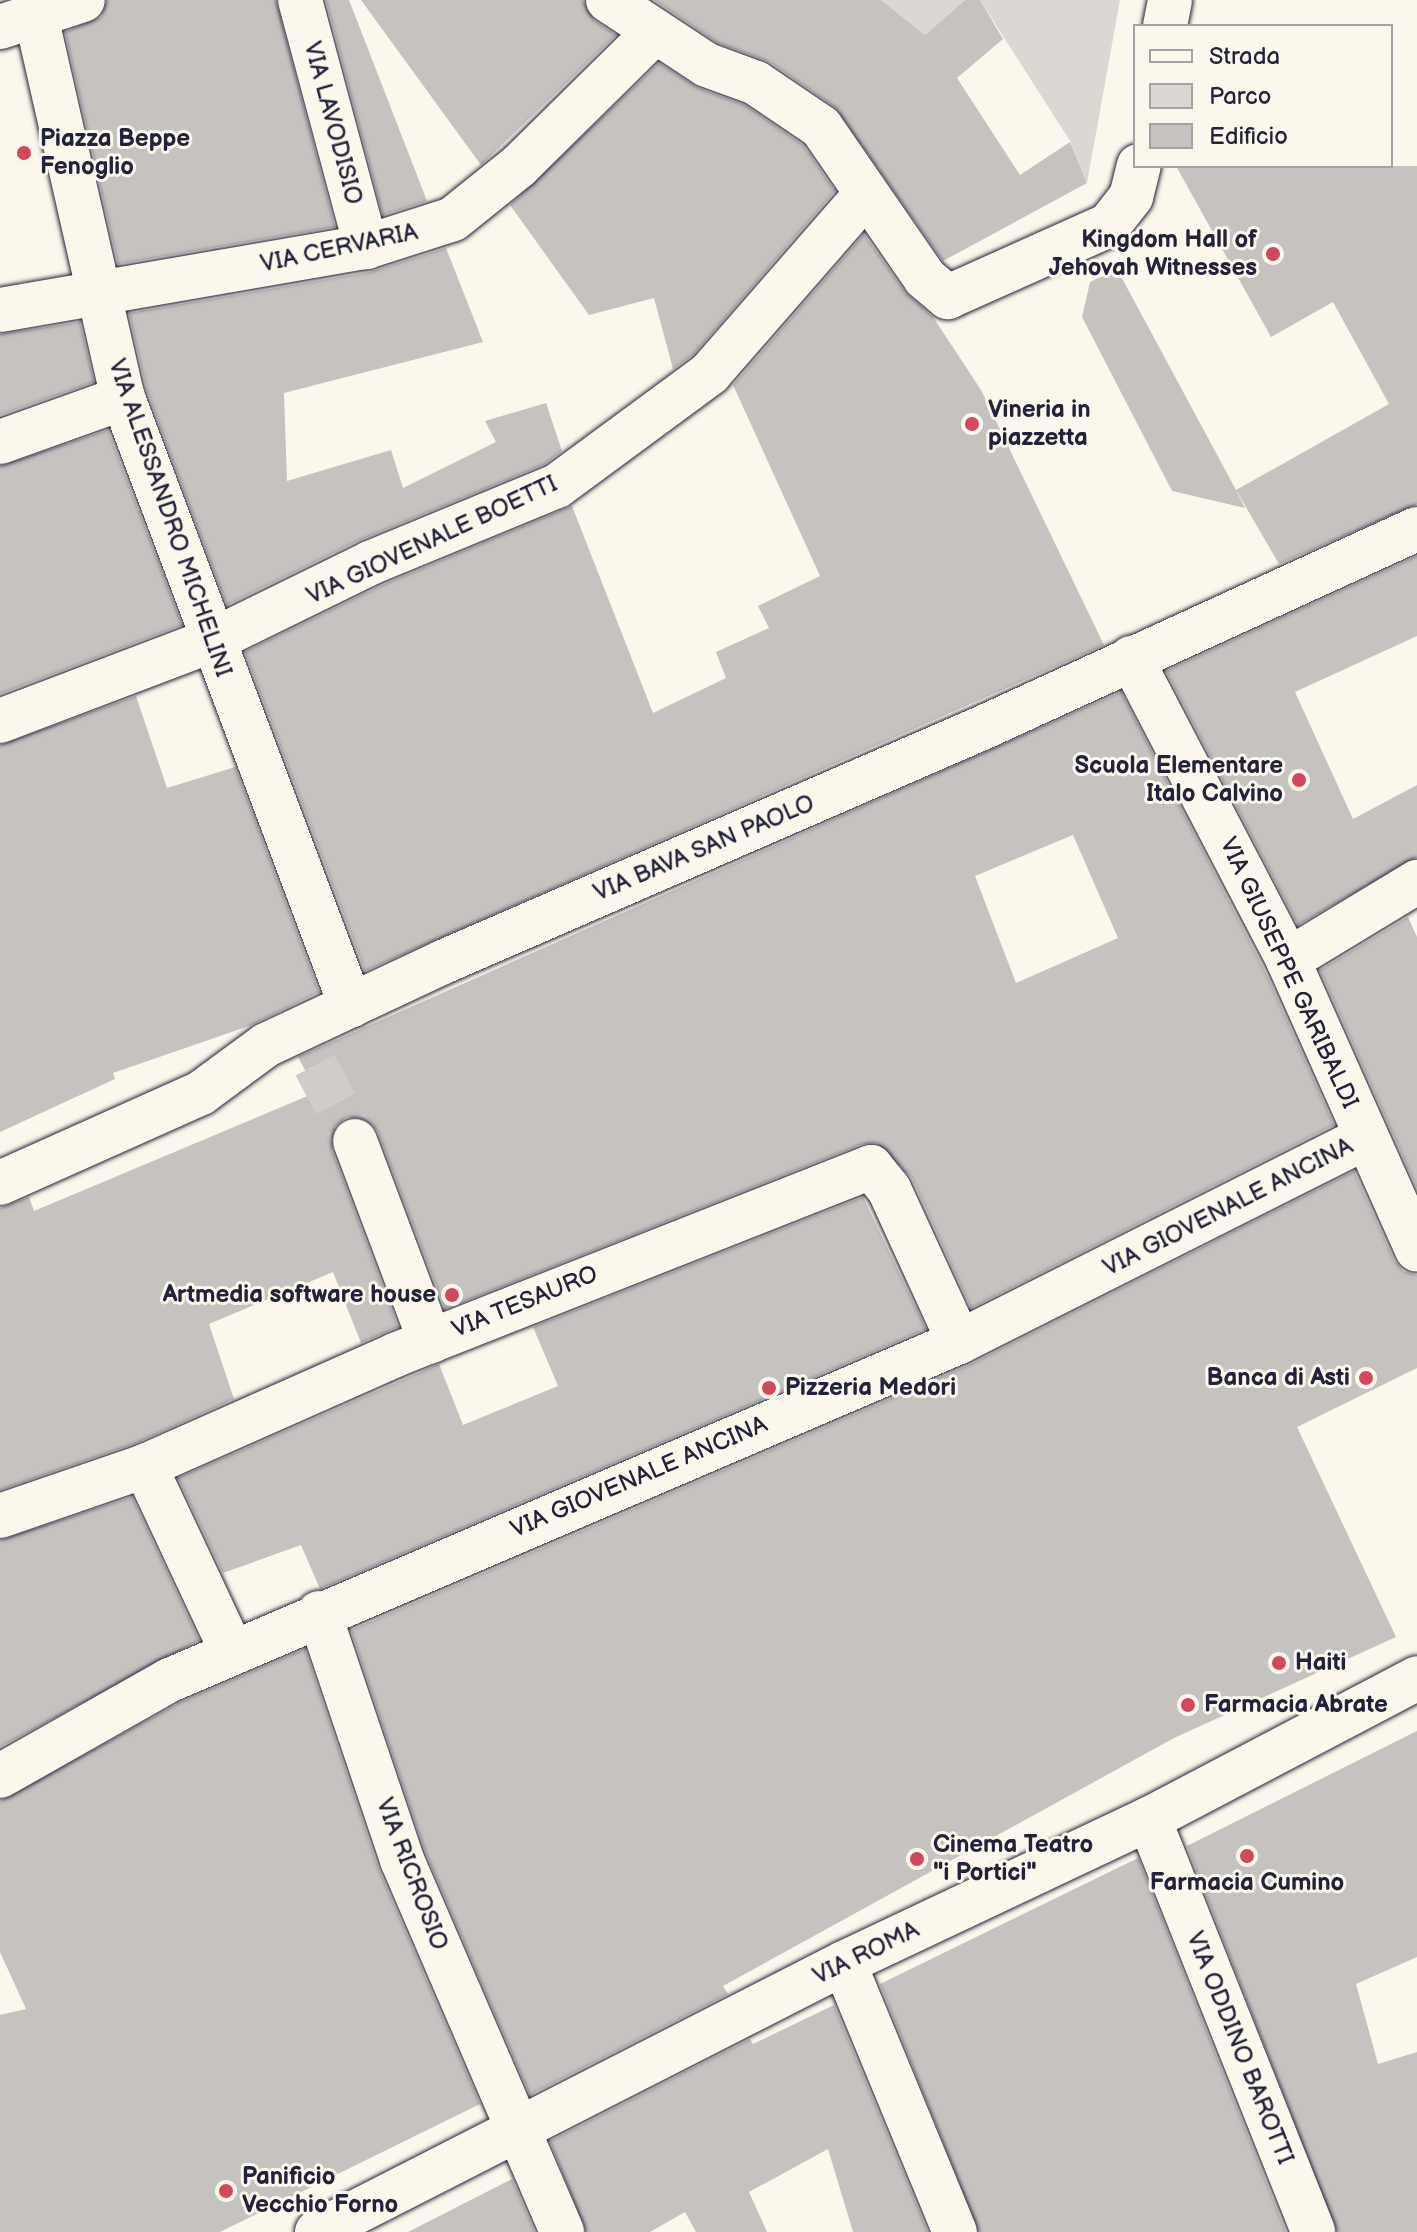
<!DOCTYPE html>
<html>
<head>
<meta charset="utf-8">
<style>
  body { margin:0 }
  #map { position:relative; width:1417px; height:2232px; overflow:hidden; background:#fbf7ec; font-family:"Balsamiq Sans",sans-serif }
  div>[style] { position:absolute }
  .green>* { inset:0; background:#dbd8d3 }
  .building>* { inset:0; background:#c6c2c0 }
  .street-tunnel>* { height:44px; margin-top:-22px; transform-origin:0; background:repeating-linear-gradient(90deg,#d0ccc9 0 44px,transparent 0 66px) }
  .roads { filter:drop-shadow(0 0 2px #22223b) drop-shadow(0 0 2px #22223b) }
  .street>* { height:44px; margin:-22px; padding:0 22px; transform-origin:22px; border-radius:22px; background:#fbf7ec }
  .secondary>* { height:44px; margin:-22px; padding:0 22px; transform-origin:22px; border-radius:22px; background:#fbf7ec }
  .dots>* { width:22px; height:22px; translate:-50% -50%; box-sizing:border-box; border:4px solid #fbf7ec; border-radius:50% }
  span { translate:-50% -50%; white-space:nowrap; text-align:center; line-height:1.15; -webkit-text-stroke:6px #fbf7ec; paint-order:stroke }
  .street-label { font-size:24px; color:#22223b }
  .poi-label { font-size:24px; color:#22223b; font-weight:700 }
  .left { translate:0 -50%; text-align:left }
  .right { translate:-100% -50%; text-align:right }
  .legend { position:absolute; left:1133px; top:24px; width:260px; height:144px; box-sizing:border-box; background:#fbf7ec; border:2px solid #a4a2a5; margin:0; padding:10px 14px; list-style:none; font-size:24px; color:#22223b }
  .legend li { display:flex; align-items:center; gap:16px; height:40px }
  .legend b { width:40px; border:2px solid #a4a2a5 }
</style>
</head>
<body>
<div id="map">
  <div class="green">
    <div style="clip-path:polygon(881px 0,965px 0,925px 35px)"></div>
    <div style="clip-path:polygon(980px 0,1120px 0,1087px 183px,1070px 141px)"></div>
  </div>
  <div class="building">
    <div style="clip-path:polygon(107px 0,276px 0,335px 227px,118px 264px,65px 32px,101px 17px)"></div>
    <div style="clip-path:polygon(326px 0,349px 0,427px 201px,383px 215px)"></div>
    <div style="clip-path:polygon(361px 0,583px 0,594px 20px,616px 35px,481px 165px)"></div>
    <div style="clip-path:polygon(654px 0,881px 0,925px 35px,965px 0,980px 0,1003px 39px,957px 78px,1020px 175px,1070px 142px,1087px 183px,943px 261px,835px 107px,770px 62px,718px 43px)"></div>
    <div style="clip-path:polygon(659px 63px,698px 88px,745px 105px,803px 145px,835px 191px,693px 355px,673px 369px,654px 298px,589px 315px,510px 205px)"></div>
    <div style="clip-path:polygon(1176px 166px,1417px 166px,1417px 504px,1279px 564px,1236px 490px,1389px 404px,1333px 302px,1271px 337px)"></div>
    <div style="clip-path:polygon(864px 234px,905px 292px,933px 317px,981px 390px,1104px 645px,365px 971px,245px 652px,380px 586px,572px 506px,653px 713px,726px 678px,716px 652px,769px 628px,758px 606px,820px 576px,733px 385px)"></div>
    <div style="clip-path:polygon(446px 248px,483px 342px,284px 393px,287px 481px,391px 450px,403px 488px,496px 442px,485px 421px,546px 403px,562px 451px,545px 464px,360px 540px,227px 605px,147px 391px,129px 313px,370px 272px)"></div>
    <div style="clip-path:polygon(1117px 269px,1236px 490px,1245px 508px,1172px 491px,1082px 317px,1090px 282px)"></div>
    <div style="clip-path:polygon(80px 322px,94px 382px,0 415px,0 334px)"></div>
    <div style="clip-path:polygon(108px 430px,182px 625px,0 694px,0 466px)"></div>
    <div style="clip-path:polygon(1417px 556px,1417px 636px,1295px 692px,1353px 819px,1417px 785px,1417px 857px,1298px 925px,1166px 671px)"></div>
    <div style="clip-path:polygon(evenodd,1121px 692px,1265px 971px,1334px 1125px,971px 1308px,912px 1178px,876px 1143px,862px 1144px,445px 1309px,378px 1132px,370px 1121px,347px 1117px,335px 1126px,332px 1150px,398px 1327px,361px 1343px,333px 1272px,209px 1324px,234px 1399px,136px 1443px,0 1490px,0 1208px,29px 1197px,34px 1211px,317px 1092px,298px 1057px,1121px 692px,1073px 835px,1118px 938px,1016px 983px,975px 876px,1073px 835px)"></div>
    <div style="clip-path:polygon(136px 696px,167px 788px,235px 767px,319px 992px,249px 1026px,113px 1073px,115px 1079px,0 1132px,0 745px)"></div>
    <div style="clip-path:polygon(1408px 917px,1417px 937px,1417px 1188px,1320px 970px)"></div>
    <div style="clip-path:polygon(1354px 1171px,1394px 1260px,1403px 1271px,1417px 1275px,1417px 1368px,1297px 1427px,1396px 1637px,1174px 1738px,723px 1986px,728px 1994px,530px 2095px,425px 1851px,351px 1630px,969px 1365px)"></div>
    <div style="clip-path:polygon(863px 1197px,926px 1329px,320px 1589px,301px 1545px,223px 1573px,178px 1478px,439px 1364px,463px 1425px,558px 1386px,533px 1327px)"></div>
    <div style="clip-path:polygon(132px 1497px,199px 1640px,0 1747px,0 1540px)"></div>
    <div style="clip-path:polygon(305px 1649px,379px 1870px,480px 2104px,220px 2232px,0 2232px,0 2015px,26px 2009px,0 1952px,0 1801px,181px 1702px)"></div>
    <div style="clip-path:polygon(1417px 1731px,1417px 1957px,1356px 1984px,1378px 2064px,1417px 2052px,1417px 2232px,1337px 2232px,1187px 1846px)"></div>
    <div style="clip-path:polygon(1138px 1858px,1286px 2232px,979px 2232px,880px 1984px)"></div>
    <div style="clip-path:polygon(834px 2005px,928px 2232px,853px 2232px,828px 2149px,749px 2192px,767px 2232px,696px 2232px,685px 2212px,650px 2232px,586px 2232px,550px 2141px,750px 2039px,753px 2044px)"></div>
    <div style="clip-path:polygon(512px 2179px,535px 2232px,408px 2232px)"></div>
  </div>
  <div class="street-tunnel">
    <div style="left:315px;top:1065px;width:86px;rotate:62.2deg"></div>
  </div>
  <div class="roads">
    <div class="street">
      <div style="left:300px;top:0;width:256px;rotate:75deg"></div>
      <div style="left:608px;top:0;width:118px;rotate:33.3deg"></div>
      <div style="left:707px;top:65px;width:52px;rotate:20.2deg"></div>
      <div style="left:756px;top:83px;width:78px;rotate:34.1deg"></div>
      <div style="left:821px;top:127px;width:183px;rotate:55.4deg"></div>
      <div style="left:925px;top:278px;width:30px;rotate:40deg"></div>
      <div style="left:948px;top:297px;width:176px;rotate:-24.1deg"></div>
      <div style="left:1109px;top:225px;width:36px;rotate:-52deg"></div>
      <div style="left:1131px;top:197px;width:32px;rotate:-76deg"></div>
      <div style="left:36px;top:16px;width:392px;rotate:77.2deg"></div>
      <div style="left:123px;top:398px;width:649px;rotate:69.44deg"></div>
      <div style="left:1165px;top:26px;width:26px;rotate:-79deg"></div>
      <div style="left:0;top:27px;width:87px;rotate:-18deg"></div>
      <div style="left:0;top:310px;width:371px;rotate:-9.8deg"></div>
      <div style="left:366px;top:247px;width:91px;rotate:-17.8deg"></div>
      <div style="left:453px;top:219px;width:85px;rotate:-38.8deg"></div>
      <div style="left:519px;top:166px;width:191px;rotate:-44.6deg"></div>
      <div style="left:0;top:442px;width:131px;rotate:-19.7deg"></div>
      <div style="left:1131px;top:658px;width:340px;rotate:62.5deg"></div>
      <div style="left:1288px;top:960px;width:317px;rotate:66deg"></div>
      <div style="left:0;top:721px;width:226px;rotate:-20.8deg"></div>
      <div style="left:211px;top:641px;width:177px;rotate:-26.1deg"></div>
      <div style="left:370px;top:563px;width:202px;rotate:-22.4deg"></div>
      <div style="left:557px;top:486px;width:190px;rotate:-36.4deg"></div>
      <div style="left:710px;top:373px;width:237px;rotate:-48.9deg"></div>
      <div style="left:1288px;top:960px;width:151px;rotate:-31.2deg"></div>
      <div style="left:355px;top:1141px;width:214px;rotate:69.4deg"></div>
      <div style="left:0;top:1183px;width:220px;rotate:-24.1deg"></div>
      <div style="left:201px;top:1093px;width:81px;rotate:-36.4deg"></div>
      <div style="left:266px;top:1045px;width:195px;rotate:-25.1deg"></div>
      <div style="left:443px;top:962px;width:588px;rotate:-23.47deg"></div>
      <div style="left:982px;top:728px;width:478px;rotate:-24.6deg"></div>
      <div style="left:145px;top:1466px;width:205px;rotate:64.9deg"></div>
      <div style="left:0;top:1516px;width:153px;rotate:-19deg"></div>
      <div style="left:145px;top:1466px;width:274px;rotate:-23.9deg"></div>
      <div style="left:395px;top:1355px;width:512px;rotate:-21.55deg"></div>
      <div style="left:871px;top:1167px;width:28px;rotate:51deg"></div>
      <div style="left:889px;top:1189px;width:168px;rotate:65.4deg"></div>
      <div style="left:319px;top:1613px;width:261px;rotate:71.4deg"></div>
      <div style="left:402px;top:1860px;width:405px;rotate:66.7deg"></div>
      <div style="left:0;top:1776px;width:195px;rotate:-29.5deg"></div>
      <div style="left:170px;top:1680px;width:858px;rotate:-23.19deg"></div>
      <div style="left:959px;top:1342px;width:456px;rotate:-26.7deg"></div>
      <div style="left:1149px;top:1819px;width:444px;rotate:68.3deg"></div>
      <div style="left:844px;top:1963px;width:291px;rotate:67.6deg"></div>
    </div>
    <div class="secondary">
      <div style="left:317px;top:2232px;width:592px;rotate:-27.04deg"></div>
      <div style="left:844px;top:1963px;width:337px;rotate:-25.3deg"></div>
      <div style="left:1149px;top:1819px;width:303px;rotate:-27.7deg"></div>
    </div>
  </div>
  <div class="dots">
    <div style="left:24px;top:153px;background:#d1495b"></div>
    <div style="left:1273px;top:254px;background:#d1495b"></div>
    <div style="left:972px;top:424px;background:#d1495b"></div>
    <div style="left:1299px;top:780px;background:#d1495b"></div>
    <div style="left:452px;top:1295px;background:#d1495b"></div>
    <div style="left:1366px;top:1378px;background:#d1495b"></div>
    <div style="left:769px;top:1388px;background:#d1495b"></div>
    <div style="left:1279px;top:1663px;background:#d1495b"></div>
    <div style="left:1188px;top:1705px;background:#d1495b"></div>
    <div style="left:1247px;top:1856px;background:#d1495b"></div>
    <div style="left:917px;top:1859px;background:#d1495b"></div>
    <div style="left:226px;top:2191px;background:#d1495b"></div>
  </div>
  <div class="street-label">
    <span style="left:333px;top:123px;rotate:75deg">VIA LAVODISIO</span>
    <span style="left:339px;top:248px;rotate:-12deg">VIA CERVARIA</span>
    <span style="left:170px;top:518px;rotate:71deg">VIA ALESSANDRO MICHELINI</span>
    <span style="left:432px;top:540px;rotate:-25deg">VIA GIOVENALE BOETTI</span>
    <span style="left:704px;top:848px;rotate:-23deg">VIA BAVA SAN PAOLO</span>
    <span style="left:1289px;top:973px;rotate:65deg">VIA GIUSEPPE GARIBALDI</span>
    <span style="left:1228px;top:1207px;rotate:-27deg">VIA GIOVENALE ANCINA</span>
    <span style="left:525px;top:1302px;rotate:-22deg">VIA TESAURO</span>
    <span style="left:639px;top:1477px;rotate:-23deg">VIA GIOVENALE ANCINA</span>
    <span style="left:412px;top:1874px;rotate:69deg">VIA RICROSIO</span>
    <span style="left:866px;top:1953px;rotate:-26deg">VIA ROMA</span>
    <span style="left:1240px;top:2048px;rotate:68deg">VIA ODDINO BAROTTI</span>
  </div>
  <div class="poi-label">
    <span class="left" style="left:40px;top:153px">Piazza Beppe<br>Fenoglio</span>
    <span class="right" style="left:1257px;top:254px">Kingdom Hall of<br>Jehovah Witnesses</span>
    <span class="left" style="left:988px;top:424px">Vineria in<br>piazzetta</span>
    <span class="right" style="left:1283px;top:780px">Scuola Elementare<br>Italo Calvino</span>
    <span class="right" style="left:436px;top:1295px">Artmedia software house</span>
    <span class="right" style="left:1350px;top:1378px">Banca di Asti</span>
    <span class="left" style="left:785px;top:1388px">Pizzeria Medori</span>
    <span class="left" style="left:1295px;top:1663px">Haiti</span>
    <span class="left" style="left:1204px;top:1705px">Farmacia Abrate</span>
    <span class="left" style="left:933px;top:1859px">Cinema Teatro<br>"i Portici"</span>
    <span style="left:1247px;top:1883px">Farmacia Cumino</span>
    <span class="left" style="left:242px;top:2191px">Panificio<br>Vecchio Forno</span>
  </div>
  <ul class="legend">
  <li><b style="height:10px;background:#fbf7ec"></b>Strada</li>
  <li><b style="height:22px;background:#dbd8d3"></b>Parco</li>
  <li><b style="height:22px;background:#c6c2c0"></b>Edificio</li>
  </ul>
</div>
</body>
</html>
